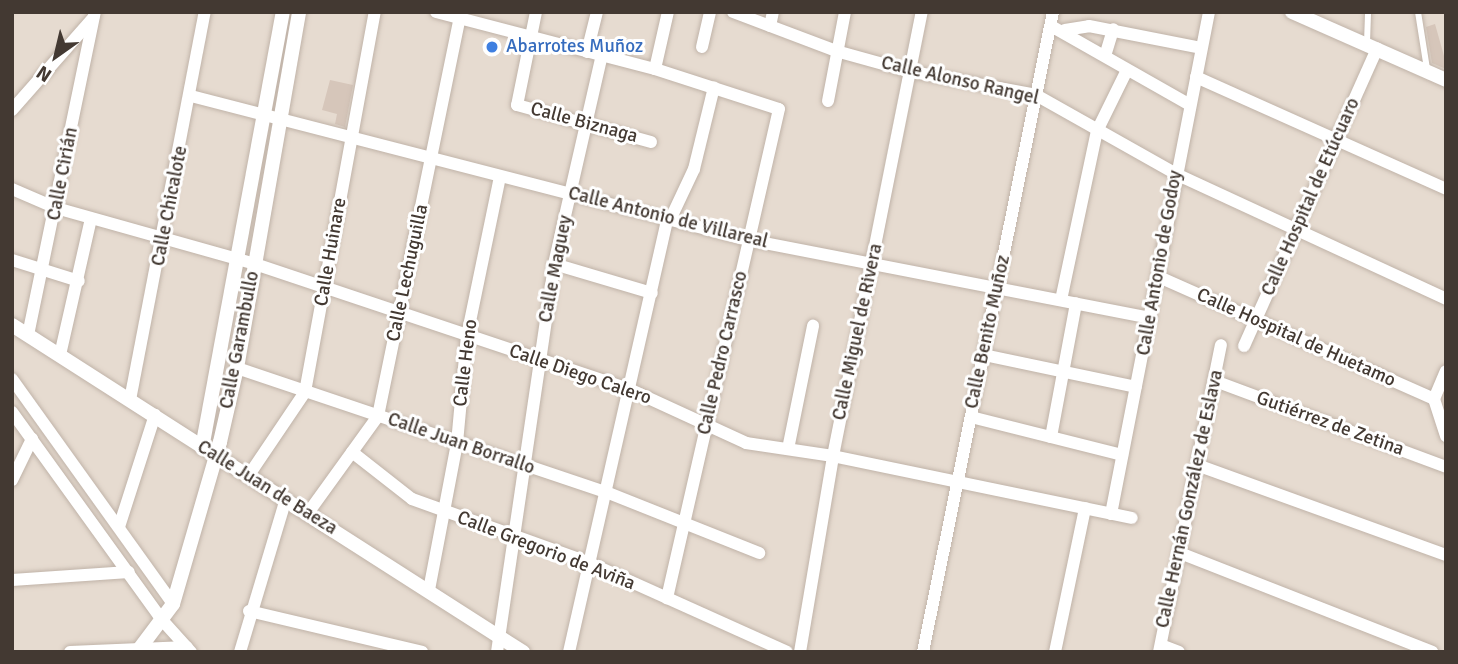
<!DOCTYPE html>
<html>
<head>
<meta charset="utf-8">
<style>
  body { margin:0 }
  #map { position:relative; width:1458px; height:664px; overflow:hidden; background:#f1eae2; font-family:Signika,sans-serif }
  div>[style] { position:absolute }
  .residential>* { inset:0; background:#e6dbd0; transform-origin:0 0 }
  .building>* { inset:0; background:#d6c6ba }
  .roads { filter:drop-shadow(0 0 2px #c0b3a8) drop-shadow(0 0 2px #c0b3a8) }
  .service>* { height:6px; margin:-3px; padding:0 3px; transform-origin:3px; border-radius:3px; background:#fff }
  .minor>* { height:12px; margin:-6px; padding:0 6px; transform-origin:6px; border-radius:6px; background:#fff }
  .tertiary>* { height:14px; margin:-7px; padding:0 7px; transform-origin:7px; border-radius:7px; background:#fff }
  .dots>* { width:19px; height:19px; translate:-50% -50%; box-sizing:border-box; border:4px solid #fff; border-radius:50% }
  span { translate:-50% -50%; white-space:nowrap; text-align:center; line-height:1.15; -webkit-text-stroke:6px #fff; paint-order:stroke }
  .shop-label { font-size:19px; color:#366cbe }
  .left { translate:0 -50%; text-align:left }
  .street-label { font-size:19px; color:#433932 }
  .frame { position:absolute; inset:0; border:14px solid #433932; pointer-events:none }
  .north { position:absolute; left:21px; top:21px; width:70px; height:70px; -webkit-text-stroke:5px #fff; paint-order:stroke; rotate:214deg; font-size:19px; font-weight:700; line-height:28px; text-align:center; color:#433932 }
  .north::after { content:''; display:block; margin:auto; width:24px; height:32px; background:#433932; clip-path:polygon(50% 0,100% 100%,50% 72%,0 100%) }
</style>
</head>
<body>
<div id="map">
  <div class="residential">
    <div style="left:12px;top:12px;width:1434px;height:640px"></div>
  </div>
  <div class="building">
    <div style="clip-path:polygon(1435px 24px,1446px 63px,1446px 69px,1432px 63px,1426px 27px)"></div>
    <div style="clip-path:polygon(330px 80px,353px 85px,345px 127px,335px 124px,337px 114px,322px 110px)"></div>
  </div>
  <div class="roads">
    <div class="service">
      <div style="left:1418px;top:12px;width:58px;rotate:81deg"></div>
      <div style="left:1367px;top:43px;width:31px;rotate:-88deg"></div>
    </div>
    <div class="minor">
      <div style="left:436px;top:12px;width:226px;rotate:14.6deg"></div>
      <div style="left:655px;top:69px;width:130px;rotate:17.9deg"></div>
      <div style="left:779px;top:109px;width:502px;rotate:102.9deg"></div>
      <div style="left:536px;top:12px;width:95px;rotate:101.5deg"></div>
      <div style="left:517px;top:105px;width:139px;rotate:15.4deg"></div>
      <div style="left:733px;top:12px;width:110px;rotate:20.7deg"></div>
      <div style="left:836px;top:51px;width:75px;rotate:15.5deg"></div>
      <div style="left:908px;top:71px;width:130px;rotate:10.6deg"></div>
      <div style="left:1036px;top:95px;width:161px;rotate:29.4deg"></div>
      <div style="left:1176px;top:174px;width:298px;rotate:24.8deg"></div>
      <div style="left:770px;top:26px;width:14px;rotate:-78deg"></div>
      <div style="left:1051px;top:26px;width:160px;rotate:29.6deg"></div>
      <div style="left:1065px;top:30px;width:24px;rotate:-9deg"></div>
      <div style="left:1089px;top:26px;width:114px;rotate:11.1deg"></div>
      <div style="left:702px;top:47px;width:36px;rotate:-77deg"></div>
      <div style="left:587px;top:52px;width:41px;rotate:-76deg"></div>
      <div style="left:1105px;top:56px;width:28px;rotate:-73deg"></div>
      <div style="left:655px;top:69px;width:58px;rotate:-77.2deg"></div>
      <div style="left:1196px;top:77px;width:274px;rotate:24.1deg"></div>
      <div style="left:191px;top:96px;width:576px;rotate:14.47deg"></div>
      <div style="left:749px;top:240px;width:409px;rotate:11deg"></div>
      <div style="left:828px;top:101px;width:91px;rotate:-79.2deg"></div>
      <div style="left:12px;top:110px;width:123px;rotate:-48.6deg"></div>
      <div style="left:12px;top:189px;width:48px;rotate:23.4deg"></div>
      <div style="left:56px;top:208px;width:207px;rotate:15.7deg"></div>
      <div style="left:255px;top:264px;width:397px;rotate:18.5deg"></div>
      <div style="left:631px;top:390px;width:127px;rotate:24.7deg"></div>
      <div style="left:746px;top:443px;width:88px;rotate:8.5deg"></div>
      <div style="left:833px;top:456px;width:305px;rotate:11.7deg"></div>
      <div style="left:670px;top:220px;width:56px;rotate:-64.8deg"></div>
      <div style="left:694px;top:169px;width:84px;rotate:-76.3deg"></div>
      <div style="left:12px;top:260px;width:70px;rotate:17.4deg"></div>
      <div style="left:554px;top:264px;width:102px;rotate:16.5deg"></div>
      <div style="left:1159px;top:277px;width:301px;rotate:23.9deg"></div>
      <div style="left:1061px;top:300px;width:173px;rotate:-78deg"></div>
      <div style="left:1097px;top:131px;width:68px;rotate:-63.8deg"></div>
      <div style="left:28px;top:335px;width:330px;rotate:-78.3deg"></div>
      <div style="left:1244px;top:346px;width:326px;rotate:-65.9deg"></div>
      <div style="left:60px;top:355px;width:139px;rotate:-77.2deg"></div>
      <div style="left:984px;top:355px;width:155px;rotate:11.9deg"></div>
      <div style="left:237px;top:368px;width:389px;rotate:18.6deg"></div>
      <div style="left:606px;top:492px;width:165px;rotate:21.7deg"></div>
      <div style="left:12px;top:379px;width:277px;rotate:54.4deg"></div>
      <div style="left:1215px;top:381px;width:246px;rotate:20.4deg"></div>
      <div style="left:1434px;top:399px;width:39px;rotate:72deg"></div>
      <div style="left:1434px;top:399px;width:30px;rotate:-67deg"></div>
      <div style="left:130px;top:400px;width:395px;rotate:-79.1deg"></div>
      <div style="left:12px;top:412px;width:258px;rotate:54.2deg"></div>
      <div style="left:163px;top:621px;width:42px;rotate:47.9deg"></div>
      <div style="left:971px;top:417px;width:156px;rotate:14.1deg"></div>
      <div style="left:1051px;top:437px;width:136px;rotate:-79.4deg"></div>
      <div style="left:788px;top:449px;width:126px;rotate:-78.5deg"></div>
      <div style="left:352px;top:452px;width:76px;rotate:38.1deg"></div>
      <div style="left:412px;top:499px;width:186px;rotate:19.8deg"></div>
      <div style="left:587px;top:562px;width:219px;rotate:24.2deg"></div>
      <div style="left:1197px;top:465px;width:265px;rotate:19.9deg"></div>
      <div style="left:249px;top:475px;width:100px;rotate:-56deg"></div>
      <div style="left:305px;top:392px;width:386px;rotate:-79.6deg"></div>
      <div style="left:12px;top:480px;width:46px;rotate:-64deg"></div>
      <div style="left:308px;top:513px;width:120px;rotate:-54.2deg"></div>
      <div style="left:378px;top:416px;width:412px;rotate:-78.4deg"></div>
      <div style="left:1111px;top:514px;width:511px;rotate:-78.95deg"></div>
      <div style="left:119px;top:527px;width:118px;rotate:-72.2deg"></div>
      <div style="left:1180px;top:553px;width:271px;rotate:21.4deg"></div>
      <div style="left:12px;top:580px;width:117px;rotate:-3.9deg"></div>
      <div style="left:429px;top:590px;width:150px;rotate:-79.2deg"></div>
      <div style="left:457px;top:443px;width:107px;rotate:-84.7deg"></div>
      <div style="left:467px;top:336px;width:162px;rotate:-78.3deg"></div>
      <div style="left:249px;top:611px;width:178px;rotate:13.3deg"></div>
      <div style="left:1161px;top:645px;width:19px;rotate:21deg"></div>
      <div style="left:70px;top:652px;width:117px;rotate:-2.4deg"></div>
      <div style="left:240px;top:652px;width:160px;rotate:-73.3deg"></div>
      <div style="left:497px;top:652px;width:392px;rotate:-81.6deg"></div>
      <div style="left:554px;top:264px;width:214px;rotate:-77.1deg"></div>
      <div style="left:569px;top:652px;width:444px;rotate:-77.2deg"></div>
      <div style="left:800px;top:652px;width:199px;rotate:-80.4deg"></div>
      <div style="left:833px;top:456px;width:453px;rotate:-78.7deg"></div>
      <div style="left:923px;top:652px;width:653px;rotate:-78.52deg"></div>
      <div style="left:1055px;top:652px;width:147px;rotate:-78.2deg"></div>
      <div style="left:1159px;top:652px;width:313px;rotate:-78.6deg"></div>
    </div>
    <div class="tertiary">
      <div style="left:1292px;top:12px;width:168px;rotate:23.8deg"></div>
      <div style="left:12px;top:325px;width:607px;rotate:32.62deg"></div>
      <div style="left:202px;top:448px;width:443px;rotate:-79.5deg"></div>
      <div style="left:137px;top:652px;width:60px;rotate:-53.1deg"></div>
      <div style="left:173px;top:604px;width:169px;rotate:-73.8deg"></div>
      <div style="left:220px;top:442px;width:76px;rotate:-77.1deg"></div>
      <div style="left:237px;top:368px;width:361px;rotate:-80.1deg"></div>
    </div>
  </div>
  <div class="dots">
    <div style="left:492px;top:47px;background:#3f7fe0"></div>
  </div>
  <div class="shop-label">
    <span class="left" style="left:506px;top:47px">Abarrotes Muñoz</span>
  </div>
  <div class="street-label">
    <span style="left:960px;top:81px;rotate:13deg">Calle Alonso Rangel</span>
    <span style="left:584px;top:123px;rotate:15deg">Calle Biznaga</span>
    <span style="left:63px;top:174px;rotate:-79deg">Calle Cirián</span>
    <span style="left:1311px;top:197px;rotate:-66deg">Calle Hospital de Etúcuaro</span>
    <span style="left:170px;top:206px;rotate:-79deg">Calle Chicalote</span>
    <span style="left:668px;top:218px;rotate:14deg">Calle Antonio de Villareal</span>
    <span style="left:331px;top:252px;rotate:-80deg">Calle Huinare</span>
    <span style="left:1160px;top:263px;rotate:-80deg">Calle Antonio de Godoy</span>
    <span style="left:556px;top:269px;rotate:-79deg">Calle Maguey</span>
    <span style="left:408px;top:273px;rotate:-78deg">Calle Lechuguilla</span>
    <span style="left:858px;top:332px;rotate:-78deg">Calle Miguel de Rivera</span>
    <span style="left:988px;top:332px;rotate:-78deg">Calle Benito Muñoz</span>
    <span style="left:1296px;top:338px;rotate:24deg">Calle Hospital de Huetamo</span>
    <span style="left:240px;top:340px;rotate:-79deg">Calle Garambullo</span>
    <span style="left:723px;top:353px;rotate:-77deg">Calle Pedro Carrasco</span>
    <span style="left:466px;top:363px;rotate:-83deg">Calle Heno</span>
    <span style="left:580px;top:375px;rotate:19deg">Calle Diego Calero</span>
    <span style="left:1330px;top:424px;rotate:20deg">Gutiérrez de Zetina</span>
    <span style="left:461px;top:444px;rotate:19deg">Calle Juan Borrallo</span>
    <span style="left:267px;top:488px;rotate:32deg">Calle Juan de Baeza</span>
    <span style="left:1190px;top:499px;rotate:-78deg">Calle Hernán González de Eslava</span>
    <span style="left:546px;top:551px;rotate:21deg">Calle Gregorio de Aviña</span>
  </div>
  <div class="frame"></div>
  <div class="north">N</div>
</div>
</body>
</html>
